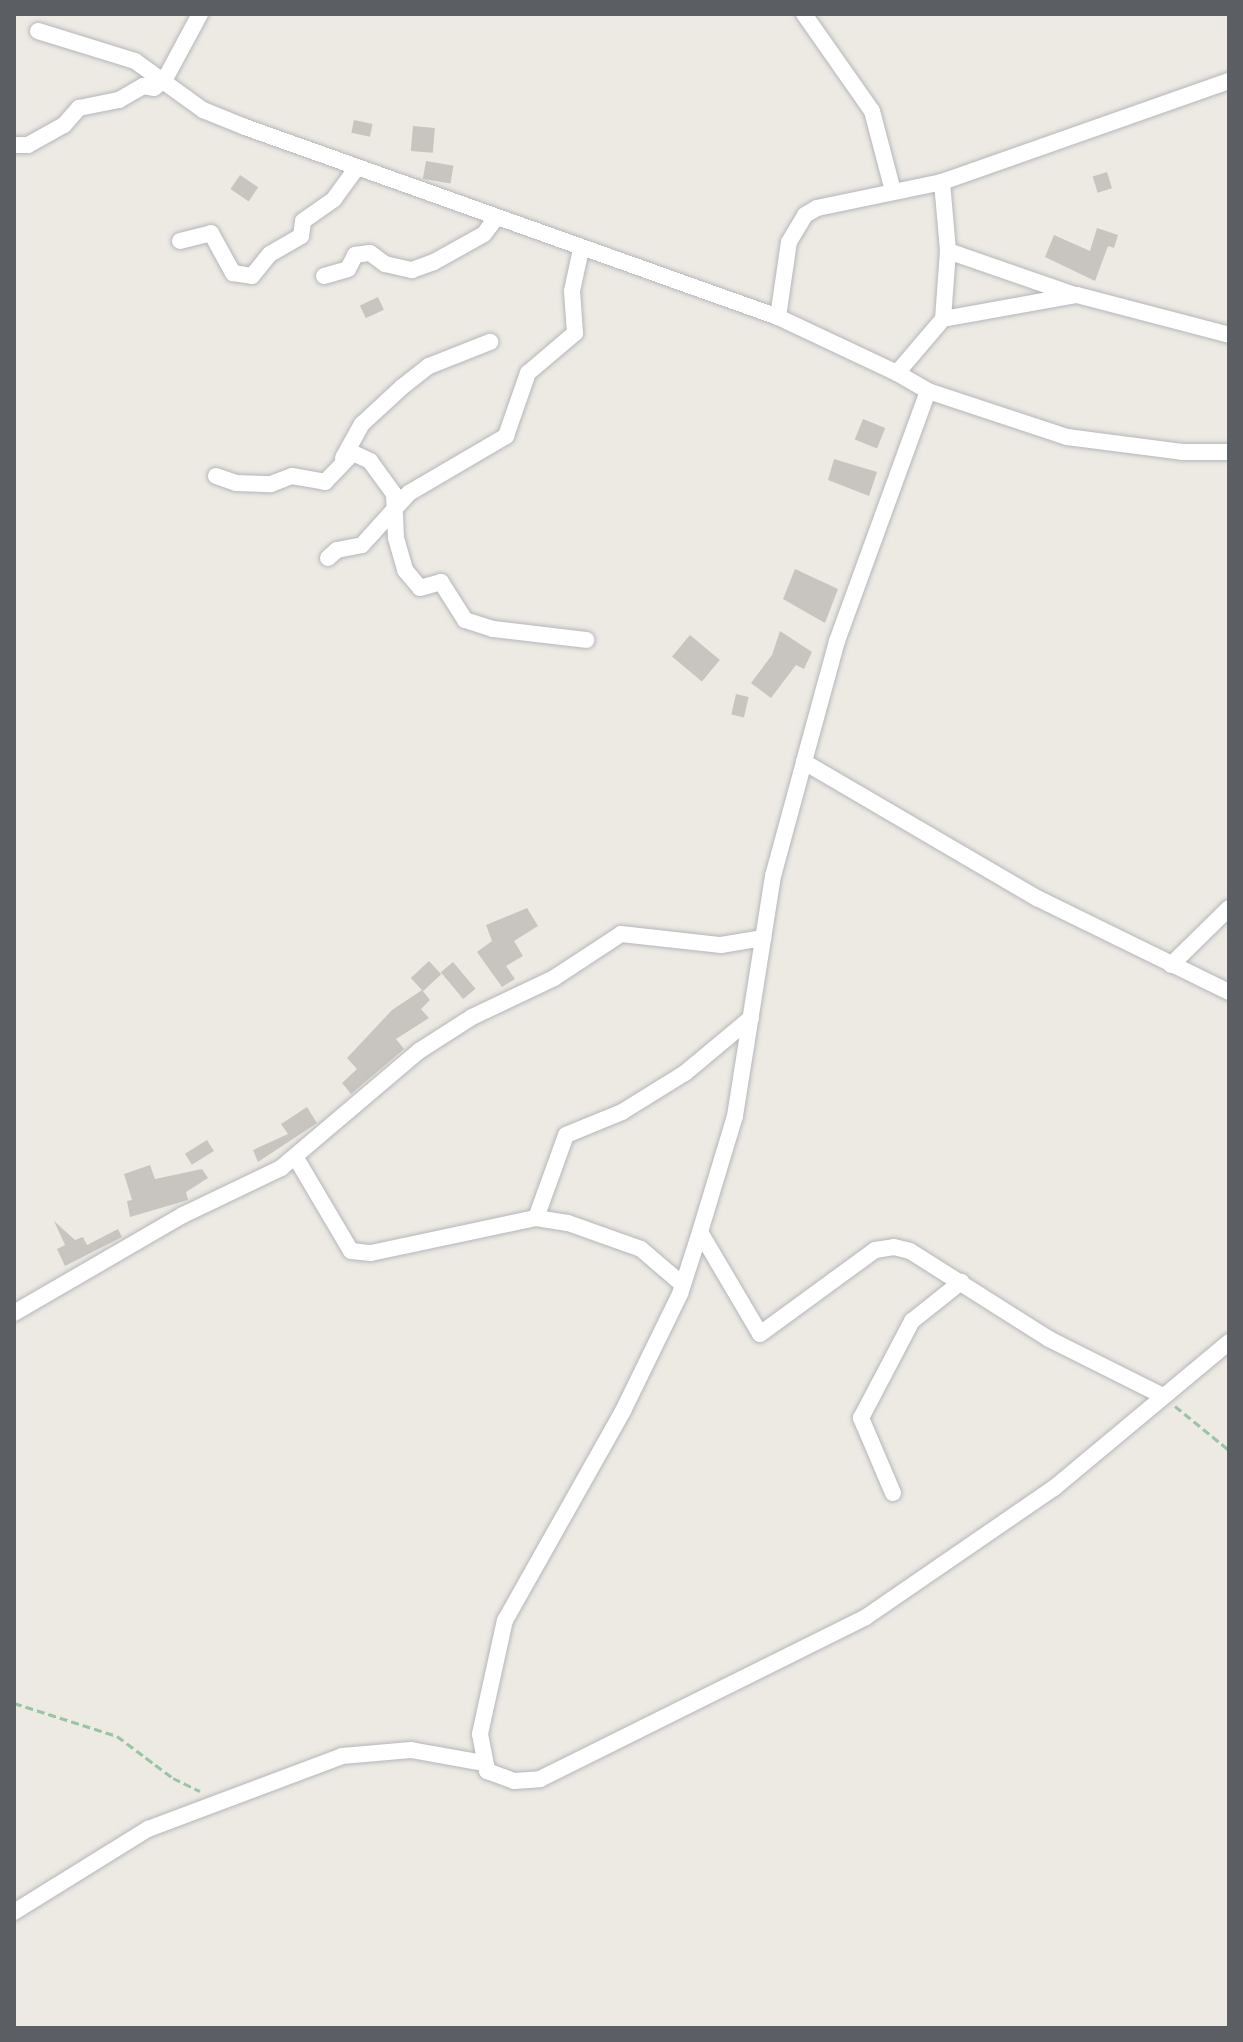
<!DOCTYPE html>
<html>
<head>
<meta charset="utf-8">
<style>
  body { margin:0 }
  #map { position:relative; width:1243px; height:2042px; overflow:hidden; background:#edeae3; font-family:"Titillium Web",sans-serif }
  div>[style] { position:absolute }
  .building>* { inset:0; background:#c8c5c0; transform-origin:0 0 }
  .path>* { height:3px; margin-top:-1.5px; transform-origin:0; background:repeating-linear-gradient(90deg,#9bc4a4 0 8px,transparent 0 12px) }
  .roads { filter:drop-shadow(0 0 2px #b4b6ba) drop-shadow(0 0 2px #b4b6ba) }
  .street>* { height:16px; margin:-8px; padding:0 8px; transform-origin:8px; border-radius:8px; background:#fff }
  span { translate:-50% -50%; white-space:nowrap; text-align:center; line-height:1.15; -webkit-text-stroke:6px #fff; paint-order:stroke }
  .frame { position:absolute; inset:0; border:16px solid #5b5f63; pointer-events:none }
</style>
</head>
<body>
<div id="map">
  <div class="building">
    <div style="left:354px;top:120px;width:19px;height:13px;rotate:12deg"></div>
    <div style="left:413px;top:126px;width:22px;height:25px;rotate:5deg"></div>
    <div style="left:426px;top:161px;width:28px;height:18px;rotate:10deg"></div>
    <div style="left:1107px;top:172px;width:17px;height:15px;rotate:73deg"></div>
    <div style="left:240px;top:175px;width:22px;height:17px;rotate:34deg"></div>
    <div style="clip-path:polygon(1097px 228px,1118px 235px,1114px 248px,1108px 246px,1095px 281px,1045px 257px,1054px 235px,1090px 251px)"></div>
    <div style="left:378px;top:297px;width:14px;height:20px;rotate:65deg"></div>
    <div style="left:863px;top:419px;width:24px;height:22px;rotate:22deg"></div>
    <div style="clip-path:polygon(834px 459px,877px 472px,869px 496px,828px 480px)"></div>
    <div style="clip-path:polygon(795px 569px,838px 589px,825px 623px,783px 599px)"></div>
    <div style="clip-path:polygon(780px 631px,812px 652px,804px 669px,796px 665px,771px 698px,751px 683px,772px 655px)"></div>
    <div style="left:690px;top:635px;width:39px;height:28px;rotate:40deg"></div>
    <div style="left:736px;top:694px;width:13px;height:21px;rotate:13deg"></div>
    <div style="clip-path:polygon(527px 908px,538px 926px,514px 941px,523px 956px,506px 966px,515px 979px,502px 987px,477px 952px,492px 941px,486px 925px)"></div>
    <div style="left:429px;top:961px;width:18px;height:25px;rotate:47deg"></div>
    <div style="left:453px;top:962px;width:35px;height:16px;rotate:50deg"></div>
    <div style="clip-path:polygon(422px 990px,430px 1000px,421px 1009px,429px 1018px,396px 1039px,404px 1049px,351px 1094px,342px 1083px,357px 1069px,347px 1058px,392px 1010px)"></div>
    <div style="clip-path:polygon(307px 1107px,317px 1123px,258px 1162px,253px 1150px,288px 1134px,281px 1124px)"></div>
    <div style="left:207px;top:1140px;width:13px;height:26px;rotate:58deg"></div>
    <div style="clip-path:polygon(150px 1165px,155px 1179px,202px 1169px,208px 1178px,186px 1192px,188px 1200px,130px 1217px,127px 1201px,132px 1200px,124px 1174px)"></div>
    <div style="clip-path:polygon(54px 1221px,75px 1240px,83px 1237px,87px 1245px,118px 1229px,122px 1237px,65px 1266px,57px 1249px,65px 1245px)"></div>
  </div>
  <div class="path">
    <div style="left:1175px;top:1406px;width:70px;rotate:39.2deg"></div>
    <div style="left:14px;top:1703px;width:108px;rotate:17.8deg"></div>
    <div style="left:117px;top:1736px;width:70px;rotate:36.9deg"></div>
    <div style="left:173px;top:1778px;width:30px;rotate:26deg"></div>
  </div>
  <div class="roads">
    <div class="street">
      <div style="left:804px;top:14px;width:118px;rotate:55deg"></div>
      <div style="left:872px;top:111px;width:83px;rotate:75.3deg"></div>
      <div style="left:38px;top:31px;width:102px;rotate:17.2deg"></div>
      <div style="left:135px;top:61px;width:84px;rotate:35.8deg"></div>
      <div style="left:203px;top:110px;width:45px;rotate:22deg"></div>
      <div style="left:245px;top:127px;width:566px;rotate:19.62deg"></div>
      <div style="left:778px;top:317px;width:132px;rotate:25.2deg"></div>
      <div style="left:897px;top:373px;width:71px;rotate:-49.6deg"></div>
      <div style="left:943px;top:319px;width:136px;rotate:-10.2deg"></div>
      <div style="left:1077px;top:295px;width:157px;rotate:14.7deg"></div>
      <div style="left:14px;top:145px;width:14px"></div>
      <div style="left:28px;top:145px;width:41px;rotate:-29.1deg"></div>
      <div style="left:64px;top:125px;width:23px;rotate:-49deg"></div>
      <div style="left:79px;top:108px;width:41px;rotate:-11.3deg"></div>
      <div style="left:119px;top:100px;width:28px;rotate:-30deg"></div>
      <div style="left:143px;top:86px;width:11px;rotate:10deg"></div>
      <div style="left:154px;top:88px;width:14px;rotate:-39deg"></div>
      <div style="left:165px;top:79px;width:74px;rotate:-61.7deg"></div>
      <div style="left:942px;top:182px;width:69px;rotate:85deg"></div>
      <div style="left:948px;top:251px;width:68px;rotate:94.2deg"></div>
      <div style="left:180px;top:241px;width:32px;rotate:-14deg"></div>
      <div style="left:211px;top:233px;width:46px;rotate:61.2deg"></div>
      <div style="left:233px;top:273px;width:19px;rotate:9deg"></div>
      <div style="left:252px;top:276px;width:28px;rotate:-51deg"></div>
      <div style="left:270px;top:254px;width:36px;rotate:-30deg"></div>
      <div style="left:301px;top:236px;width:15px;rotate:-82deg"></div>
      <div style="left:303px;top:221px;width:38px;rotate:-35deg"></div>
      <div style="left:334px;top:199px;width:39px;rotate:-54deg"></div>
      <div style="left:948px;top:251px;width:134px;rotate:19.1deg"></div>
      <div style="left:324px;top:276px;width:25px;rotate:-16deg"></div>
      <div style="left:348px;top:269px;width:16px;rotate:-63deg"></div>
      <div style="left:355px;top:255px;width:15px;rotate:-8deg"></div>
      <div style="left:370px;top:253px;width:19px;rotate:36deg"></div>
      <div style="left:385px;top:264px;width:28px;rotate:13deg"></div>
      <div style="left:412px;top:270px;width:23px;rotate:-20deg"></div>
      <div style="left:434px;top:262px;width:57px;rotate:-29.2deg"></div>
      <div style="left:484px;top:234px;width:20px;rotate:-53deg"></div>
      <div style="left:778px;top:317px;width:76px;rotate:-81.7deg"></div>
      <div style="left:789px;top:242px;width:31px;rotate:-59deg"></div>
      <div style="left:805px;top:215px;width:14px;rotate:-30deg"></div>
      <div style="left:817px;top:208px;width:128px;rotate:-11.7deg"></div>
      <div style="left:942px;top:182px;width:304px;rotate:-19.4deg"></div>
      <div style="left:897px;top:373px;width:36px;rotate:30deg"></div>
      <div style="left:928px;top:391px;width:146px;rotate:18.3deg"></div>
      <div style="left:1067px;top:437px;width:116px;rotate:7.4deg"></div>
      <div style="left:1182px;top:452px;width:47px"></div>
      <div style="left:928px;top:391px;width:266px;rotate:110deg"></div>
      <div style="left:837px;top:641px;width:125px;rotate:105.3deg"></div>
      <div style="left:804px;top:762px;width:118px;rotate:105.2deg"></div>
      <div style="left:773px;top:876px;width:243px;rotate:99deg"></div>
      <div style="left:735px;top:1116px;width:121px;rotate:106.8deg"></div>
      <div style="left:700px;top:1232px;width:65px;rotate:107.9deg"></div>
      <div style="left:680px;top:1294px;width:130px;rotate:116deg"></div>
      <div style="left:623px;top:1411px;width:240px;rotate:119.4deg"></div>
      <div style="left:505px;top:1620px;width:117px;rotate:102.4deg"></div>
      <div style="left:480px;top:1734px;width:38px;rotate:79deg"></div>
      <div style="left:487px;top:1771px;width:29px;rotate:20deg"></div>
      <div style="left:514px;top:1781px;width:26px;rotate:-4deg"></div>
      <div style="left:540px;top:1779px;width:364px;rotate:-26.4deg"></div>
      <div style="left:866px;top:1617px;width:228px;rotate:-34.5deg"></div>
      <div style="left:1054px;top:1488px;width:228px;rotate:-39.8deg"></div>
      <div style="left:343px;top:458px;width:39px;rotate:-61deg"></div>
      <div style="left:362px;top:424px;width:54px;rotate:-42.8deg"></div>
      <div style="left:402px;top:387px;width:34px;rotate:-38deg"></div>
      <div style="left:429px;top:366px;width:66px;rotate:-21.5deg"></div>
      <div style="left:216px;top:476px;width:21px;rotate:19deg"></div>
      <div style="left:236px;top:483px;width:35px;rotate:2deg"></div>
      <div style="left:271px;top:484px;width:22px;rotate:-21deg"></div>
      <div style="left:292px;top:476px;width:34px;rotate:10deg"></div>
      <div style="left:325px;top:482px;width:40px;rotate:-46deg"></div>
      <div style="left:353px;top:453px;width:19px;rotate:25deg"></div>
      <div style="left:370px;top:461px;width:41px;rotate:54deg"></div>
      <div style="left:394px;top:494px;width:44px;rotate:87.4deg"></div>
      <div style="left:396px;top:538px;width:33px;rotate:74deg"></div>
      <div style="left:405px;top:570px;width:23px;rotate:50deg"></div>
      <div style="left:420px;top:588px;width:22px;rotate:-16deg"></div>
      <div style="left:441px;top:582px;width:45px;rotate:57.7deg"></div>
      <div style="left:465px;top:620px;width:29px;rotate:18deg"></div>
      <div style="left:493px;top:629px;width:94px;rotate:6.7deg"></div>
      <div style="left:328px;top:558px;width:12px;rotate:-42deg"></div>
      <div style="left:337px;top:550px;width:25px;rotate:-11deg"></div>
      <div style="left:362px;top:545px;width:70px;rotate:-47.9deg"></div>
      <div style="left:409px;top:493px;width:113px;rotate:-30.4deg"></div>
      <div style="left:506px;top:436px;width:67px;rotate:-70.8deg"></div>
      <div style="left:528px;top:373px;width:62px;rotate:-40.4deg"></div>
      <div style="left:575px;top:333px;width:42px;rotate:-94.1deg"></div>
      <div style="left:572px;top:291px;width:43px;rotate:-77.9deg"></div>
      <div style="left:804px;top:762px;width:270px;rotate:30.3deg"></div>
      <div style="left:1037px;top:898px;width:214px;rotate:26.1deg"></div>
      <div style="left:1171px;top:965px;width:81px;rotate:-44.5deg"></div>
      <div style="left:296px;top:1158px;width:108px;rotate:59.4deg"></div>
      <div style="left:351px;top:1251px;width:20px;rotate:6deg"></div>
      <div style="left:371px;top:1253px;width:169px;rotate:-12deg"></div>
      <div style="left:536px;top:1218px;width:32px;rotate:9deg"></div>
      <div style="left:568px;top:1223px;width:77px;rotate:19.6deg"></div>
      <div style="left:641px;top:1249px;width:55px;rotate:40.6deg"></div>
      <div style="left:536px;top:1218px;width:88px;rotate:-70.1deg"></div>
      <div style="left:566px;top:1135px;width:61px;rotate:-22.3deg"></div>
      <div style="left:622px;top:1112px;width:74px;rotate:-31.8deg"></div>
      <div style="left:685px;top:1073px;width:86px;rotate:-39.8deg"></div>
      <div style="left:700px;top:1232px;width:118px;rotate:59.5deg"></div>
      <div style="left:760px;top:1334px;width:142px;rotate:-36.1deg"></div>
      <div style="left:875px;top:1250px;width:19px;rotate:-9deg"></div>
      <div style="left:894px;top:1247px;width:16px;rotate:14deg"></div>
      <div style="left:910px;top:1251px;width:165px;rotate:32.3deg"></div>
      <div style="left:1049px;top:1339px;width:127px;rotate:26.6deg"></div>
      <div style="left:14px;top:1313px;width:195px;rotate:-30.1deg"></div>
      <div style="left:183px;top:1215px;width:109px;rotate:-25.6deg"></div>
      <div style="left:281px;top:1168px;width:181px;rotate:-40.3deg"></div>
      <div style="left:419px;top:1051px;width:63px;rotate:-32.7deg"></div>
      <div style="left:472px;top:1017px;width:91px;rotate:-25.4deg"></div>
      <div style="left:554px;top:978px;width:80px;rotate:-33.3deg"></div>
      <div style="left:621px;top:934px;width:101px;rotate:6.3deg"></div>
      <div style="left:721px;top:945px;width:43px;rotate:-9.5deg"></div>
      <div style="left:893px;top:1493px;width:82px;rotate:-113.1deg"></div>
      <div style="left:861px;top:1418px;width:110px;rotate:-62.3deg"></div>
      <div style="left:912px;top:1321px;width:63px;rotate:-38.5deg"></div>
      <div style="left:14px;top:1912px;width:158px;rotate:-31.8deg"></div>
      <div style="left:148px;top:1829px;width:207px;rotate:-20.6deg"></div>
      <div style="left:342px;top:1756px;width:69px;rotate:-5deg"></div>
      <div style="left:411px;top:1750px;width:73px;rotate:10.2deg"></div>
    </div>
  </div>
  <div class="frame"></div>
</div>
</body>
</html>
